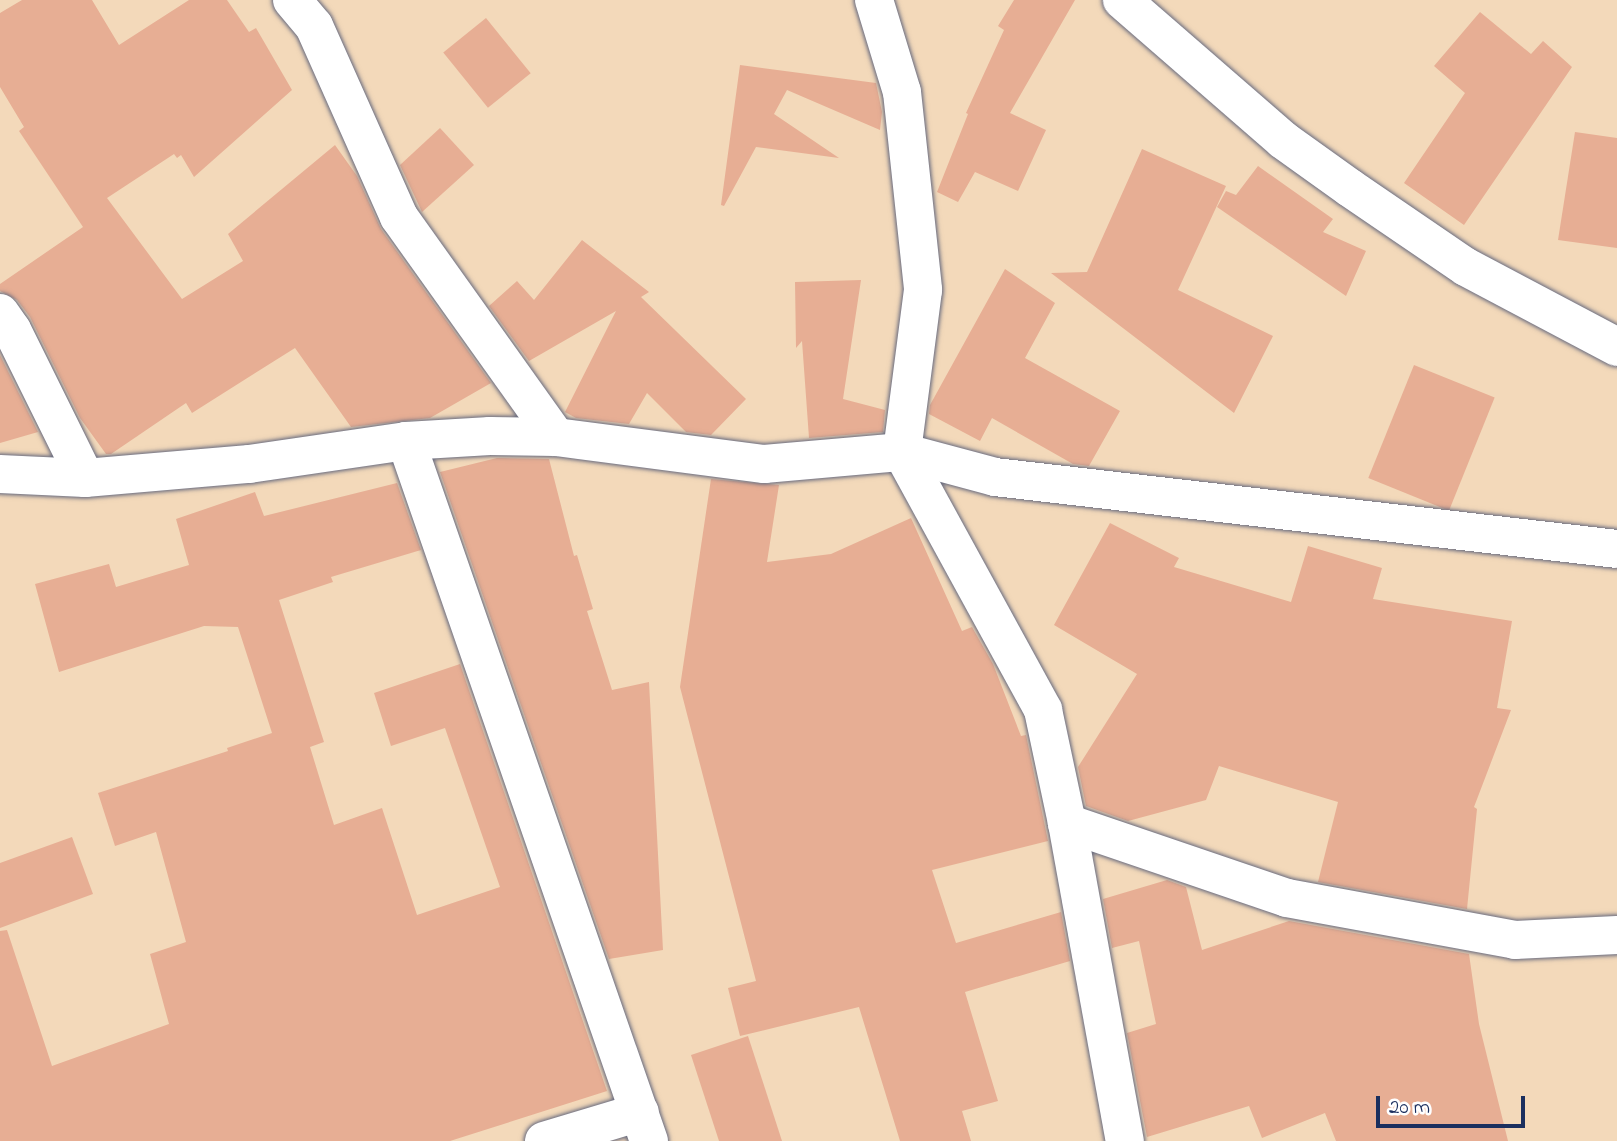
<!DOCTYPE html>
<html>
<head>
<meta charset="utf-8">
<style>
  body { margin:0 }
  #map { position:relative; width:1617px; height:1141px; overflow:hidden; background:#f3d9ba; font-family:"Indie Flower",sans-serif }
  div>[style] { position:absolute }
  .building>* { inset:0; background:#e7ae94; transform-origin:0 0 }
  .roads { filter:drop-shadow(0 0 2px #676a7e) drop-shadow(0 0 2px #676a7e) }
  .street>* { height:38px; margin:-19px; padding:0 19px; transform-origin:19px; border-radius:19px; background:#fff }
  span { translate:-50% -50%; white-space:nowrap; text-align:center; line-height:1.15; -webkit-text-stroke:7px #fff; paint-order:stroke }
  .scale { position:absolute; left:1376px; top:1096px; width:149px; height:32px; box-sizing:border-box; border:4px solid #1b2f5e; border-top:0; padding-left:9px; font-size:21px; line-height:24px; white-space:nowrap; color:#1b2f5e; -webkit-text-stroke:5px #fff; paint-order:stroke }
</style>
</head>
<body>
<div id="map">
  <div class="building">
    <div style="clip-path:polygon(22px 0,92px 0,119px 45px,189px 0,227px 0,249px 32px,256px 28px,292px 90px,194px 177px,181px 155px,177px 158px,174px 154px,107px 198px,182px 299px,243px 261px,228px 234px,335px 145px,357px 176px,381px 229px,491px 383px,430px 418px,351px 427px,295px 348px,192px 413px,186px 403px,111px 454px,106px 454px,80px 418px,30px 317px,17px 300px,0 291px,0 284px,83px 227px,19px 131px,24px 127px,0 87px,0 13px)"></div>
    <div style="clip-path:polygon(1014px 0,1075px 0,1010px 113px,1046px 130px,1018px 191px,975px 172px,958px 202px,937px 192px,968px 114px,966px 113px,1004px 30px,998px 26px)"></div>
    <div style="clip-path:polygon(1480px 12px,1531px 54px,1543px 41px,1572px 67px,1464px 225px,1404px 183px,1465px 93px,1434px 66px)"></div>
    <div style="left:486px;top:18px;width:71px;height:55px;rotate:51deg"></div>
    <div style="clip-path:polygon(740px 65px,876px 83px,882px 112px,880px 130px,787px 90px,774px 114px,839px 158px,756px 147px,724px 206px,721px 205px)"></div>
    <div style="clip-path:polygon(440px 128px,474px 165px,422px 212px,400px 165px)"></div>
    <div style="clip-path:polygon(1575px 132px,1617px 138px,1617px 248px,1558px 240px)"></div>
    <div style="clip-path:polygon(1142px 149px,1226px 186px,1178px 290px,1273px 336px,1234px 413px,1051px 273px,1087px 272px)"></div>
    <div style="clip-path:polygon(1258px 166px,1333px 219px,1323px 232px,1366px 251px,1346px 296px,1217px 207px,1226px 191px,1236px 195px)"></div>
    <div style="clip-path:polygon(582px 240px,649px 292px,641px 297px,746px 399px,711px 435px,686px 432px,647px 393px,629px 424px,576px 418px,565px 412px,616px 311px,529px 361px,489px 306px,517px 281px,534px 300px)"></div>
    <div style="clip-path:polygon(1005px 269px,1055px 303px,1025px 358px,1120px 411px,1089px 466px,1073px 464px,992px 418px,980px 441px,929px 414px,930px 405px)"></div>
    <div style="clip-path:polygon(861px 280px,843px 399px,885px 410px,883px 432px,809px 438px,802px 341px,796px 348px,795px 282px)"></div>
    <div style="clip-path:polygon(0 355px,38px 432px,0 443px)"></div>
    <div style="left:1414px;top:365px;width:87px;height:122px;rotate:22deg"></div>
    <div style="clip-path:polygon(497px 458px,549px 459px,574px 556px,577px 555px,593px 609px,587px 611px,612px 690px,649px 682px,663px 950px,609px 959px,440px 472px)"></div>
    <div style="clip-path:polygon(711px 479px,779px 485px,767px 562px,831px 554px,911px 518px,962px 631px,972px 627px,993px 664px,1021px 736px,1026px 735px,1048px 841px,932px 870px,956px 943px,1061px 912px,1070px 961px,965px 992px,998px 1101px,962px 1111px,971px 1141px,900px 1141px,859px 1007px,740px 1036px,728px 988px,756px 981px,680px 687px)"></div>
    <div style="clip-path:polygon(397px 483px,421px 550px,331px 577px,333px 582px,279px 600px,324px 742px,310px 747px,334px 825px,382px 808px,417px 915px,500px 887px,445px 728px,391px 746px,374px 693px,460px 664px,607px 1091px,450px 1141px,0 1141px,0 931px,7px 930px,52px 1066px,169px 1024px,150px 954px,186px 942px,156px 832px,115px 846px,98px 793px,228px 751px,227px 748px,272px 733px,238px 627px,204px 626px,59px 672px,35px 584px,109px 564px,116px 587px,189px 565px,176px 519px,255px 492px,264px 516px)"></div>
    <div style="clip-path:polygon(1110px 523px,1179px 558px,1174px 567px,1291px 602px,1308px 546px,1382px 568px,1373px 599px,1512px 621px,1497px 708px,1511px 710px,1474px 807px,1477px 809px,1467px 909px,1318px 882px,1338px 802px,1219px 766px,1206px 800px,1128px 821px,1086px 806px,1078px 767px,1137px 674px,1054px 625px)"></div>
    <div style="clip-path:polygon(72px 837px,93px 894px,0 928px,0 863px)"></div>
    <div style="clip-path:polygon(1167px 880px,1186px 887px,1202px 950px,1289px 921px,1469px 954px,1479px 1024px,1508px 1141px,1336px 1141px,1325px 1113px,1262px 1138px,1249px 1106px,1147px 1137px,1127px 1033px,1156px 1024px,1139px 941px,1112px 948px,1103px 899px)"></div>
    <div style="clip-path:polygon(748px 1036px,782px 1141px,719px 1141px,691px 1055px)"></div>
  </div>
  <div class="roads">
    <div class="street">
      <div style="left:292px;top:0;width:34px;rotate:50deg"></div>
      <div style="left:314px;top:26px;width:209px;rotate:66deg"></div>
      <div style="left:399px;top:217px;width:270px;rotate:54.5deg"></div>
      <div style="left:874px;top:0;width:96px;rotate:73.1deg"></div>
      <div style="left:902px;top:92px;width:199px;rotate:83.9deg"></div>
      <div style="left:923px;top:290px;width:163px;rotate:97.4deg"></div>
      <div style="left:902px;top:452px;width:294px;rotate:61.3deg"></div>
      <div style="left:1043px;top:710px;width:116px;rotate:78deg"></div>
      <div style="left:1067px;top:823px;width:323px;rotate:79.7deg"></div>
      <div style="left:1122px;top:0;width:213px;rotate:41deg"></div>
      <div style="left:1283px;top:140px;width:82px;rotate:35.6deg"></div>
      <div style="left:1350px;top:188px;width:140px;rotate:34.3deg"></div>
      <div style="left:1466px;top:267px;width:171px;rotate:27.9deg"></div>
      <div style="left:0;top:313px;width:21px;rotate:55deg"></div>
      <div style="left:12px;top:330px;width:165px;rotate:63.7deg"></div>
      <div style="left:406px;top:441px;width:741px;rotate:70.86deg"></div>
      <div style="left:0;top:474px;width:85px;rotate:2.7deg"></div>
      <div style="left:85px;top:478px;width:165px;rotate:-4.9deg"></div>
      <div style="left:249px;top:464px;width:159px;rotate:-8.3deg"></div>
      <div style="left:406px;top:441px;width:84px;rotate:-3.4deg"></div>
      <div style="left:490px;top:436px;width:66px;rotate:0.9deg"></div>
      <div style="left:556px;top:437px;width:210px;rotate:7.4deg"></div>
      <div style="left:764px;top:464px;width:139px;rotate:-5deg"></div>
      <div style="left:902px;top:452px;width:96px;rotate:15deg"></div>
      <div style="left:995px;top:477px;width:626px;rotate:6.6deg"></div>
      <div style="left:1067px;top:823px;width:232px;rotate:18.8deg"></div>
      <div style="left:1287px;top:898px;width:232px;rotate:10.4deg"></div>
      <div style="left:1515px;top:940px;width:102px;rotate:-2.8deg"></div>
      <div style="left:544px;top:1141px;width:100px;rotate:-16.8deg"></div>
    </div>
  </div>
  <div class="scale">20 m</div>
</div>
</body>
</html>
